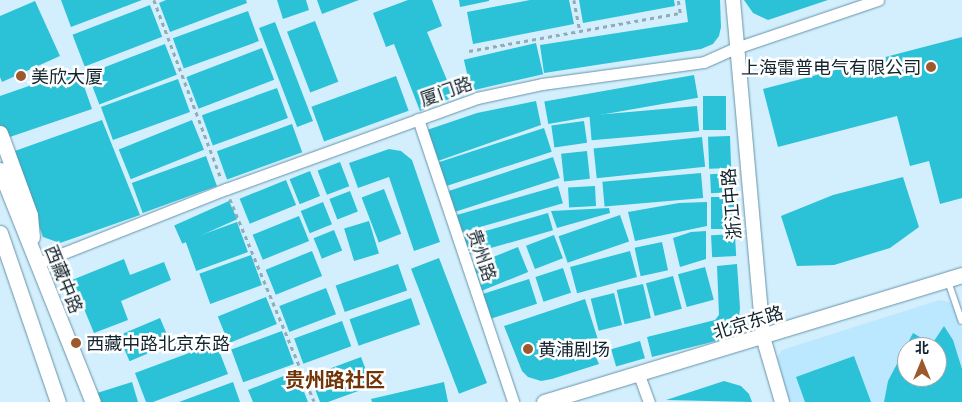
<!DOCTYPE html>
<html>
<head>
<meta charset="utf-8">
<style>
  body { margin:0 }
  #map { position:relative; width:962px; height:402px; overflow:hidden; background:#d3effd; font-family:"Golos Text","Noto Sans SC",sans-serif }
  div>[style] { position:absolute }
  .built>* { inset:0; background:#bce8ff }
  .building>* { inset:0; background:#2bc1d7; transform-origin:0 0 }
  .path>* { height:2.5px; margin-top:-1.25px; transform-origin:0; background:repeating-linear-gradient(90deg,#92abb7 0 4px,transparent 0 8px) }
  .roads { filter:drop-shadow(0 0 1px #6693a9) drop-shadow(0 0 1px #6693a9) }
  .service>* { height:5.5px; margin:-2.75px; padding:0 2.75px; transform-origin:2.75px; border-radius:2.75px; background:#fff }
  .minor>* { height:11px; margin:-5.5px; padding:0 5.5px; transform-origin:5.5px; border-radius:5.5px; background:#fff }
  .tertiary>* { height:14px; margin:-7px; padding:0 7px; transform-origin:7px; border-radius:7px; background:#fff }
  .secondary>* { height:15px; margin:-7.5px; padding:0 7.5px; transform-origin:7.5px; border-radius:7.5px; background:#fff }
  .dots>* { width:14px; height:14px; translate:-50% -50%; box-sizing:border-box; border:2px solid #fff; border-radius:50% }
  span { translate:-50% -50%; white-space:nowrap; text-align:center; line-height:1.15; -webkit-text-stroke:5px #fff; paint-order:stroke }
  .poi-label { font-size:18px; color:#12242d }
  .right { translate:-100% -50%; text-align:right }
  .left { translate:0 -50%; text-align:left }
  .street-label { font-size:18px; color:#12242d }
  .quarter-label { font-size:20px; color:#703406; font-weight:700 }
  .north { position:absolute; left:897px; top:337px; width:50px; height:50px; box-sizing:border-box; background:#fff; border:1px solid #a0a7ab; border-radius:50%; rotate:0deg; font-size:14px; font-weight:700; line-height:20px; text-align:center; color:#12242d }
  .north::after { content:''; display:block; margin:auto; width:18px; height:22px; background:#9e582d; clip-path:polygon(50% 0,100% 100%,50% 72%,0 100%) }
</style>
</head>
<body>
<div id="map">
  <div class="built">
    <div style="clip-path:polygon(evenodd,939px 300px,949px 302px,954px 307px,962px 329px,962px 402px,788px 402px,775px 361px,782px 350px,939px 300px,907px 347px,937px 347px,937px 377px,907px 377px,907px 347px)"></div>
  </div>
  <div class="building">
    <div style="clip-path:polygon(61px 0,142px 0,71px 27px)"></div>
    <div style="clip-path:polygon(166px 0,246px 0,247px 3px,170px 32px,159px 3px)"></div>
    <div style="clip-path:polygon(277px 0,306px 0,309px 10px,283px 19px)"></div>
    <div style="clip-path:polygon(317px 0,359px 0,322px 14px)"></div>
    <div style="clip-path:polygon(408px 0,432px 0,442px 26px,427px 32px,454px 97px,420px 111px,394px 44px,386px 47px,373px 13px)"></div>
    <div style="clip-path:polygon(459px 0,489px 0,489px 1px,460px 7px)"></div>
    <div style="clip-path:polygon(530px 0,569px 0,574px 24px,473px 44px,467px 12px)"></div>
    <div style="clip-path:polygon(579px 0,674px 0,675px 6px,583px 23px)"></div>
    <div style="clip-path:polygon(685px 0,720px 0,721px 27px,719px 36px,713px 44px,701px 49px,544px 73px,540px 45px,688px 22px)"></div>
    <div style="clip-path:polygon(744px 0,828px 0,768px 20px,753px 13px)"></div>
    <div style="clip-path:polygon(35px 1px,60px 56px,2px 82px,0 77px,0 16px)"></div>
    <div style="left:150px;top:5px;width:34px;height:83px;rotate:69deg"></div>
    <div style="left:248px;top:11px;width:32px;height:80px;rotate:70deg"></div>
    <div style="left:315px;top:21px;width:65px;height:30px;rotate:69deg"></div>
    <div style="left:275px;top:22px;width:106px;height:17px;rotate:69deg"></div>
    <div style="clip-path:polygon(962px 37px,962px 198px,940px 204px,929px 161px,910px 166px,897px 116px,778px 147px,763px 89px)"></div>
    <div style="left:536px;top:43px;width:32px;height:74px;rotate:77deg"></div>
    <div style="left:165px;top:44px;width:33px;height:83px;rotate:69deg"></div>
    <div style="left:262px;top:48px;width:34px;height:81px;rotate:69deg"></div>
    <div style="clip-path:polygon(78px 69px,92px 109px,4px 139px,0 127px,0 96px)"></div>
    <div style="left:694px;top:75px;width:23px;height:152px;rotate:80deg"></div>
    <div style="left:396px;top:76px;width:37px;height:90px;rotate:70deg"></div>
    <div style="left:178px;top:79px;width:35px;height:82px;rotate:70deg"></div>
    <div style="left:277px;top:88px;width:32px;height:80px;rotate:70deg"></div>
    <div style="left:703px;top:96px;width:23px;height:34px"></div>
    <div style="clip-path:polygon(536px 101px,541px 125px,435px 162px,424px 131px,477px 113px)"></div>
    <div style="left:697px;top:106px;width:25px;height:108px;rotate:85deg"></div>
    <div style="clip-path:polygon(102px 120px,140px 215px,60px 243px,43px 237px,12px 152px)"></div>
    <div style="left:192px;top:120px;width:32px;height:79px;rotate:68deg"></div>
    <div style="left:584px;top:121px;width:22px;height:33px;rotate:82deg"></div>
    <div style="left:292px;top:124px;width:30px;height:80px;rotate:70deg"></div>
    <div style="left:544px;top:128px;width:25px;height:114px;rotate:72deg"></div>
    <div style="left:730px;top:136px;width:32px;height:22px;rotate:88deg"></div>
    <div style="left:702px;top:137px;width:30px;height:109px;rotate:84deg"></div>
    <div style="clip-path:polygon(389px 149px,401px 151px,412px 160px,440px 242px,414px 251px,389px 177px,358px 188px,349px 163px)"></div>
    <div style="left:587px;top:151px;width:28px;height:26px;rotate:84deg"></div>
    <div style="left:206px;top:156px;width:32px;height:79px;rotate:70deg"></div>
    <div style="left:553px;top:157px;width:22px;height:113px;rotate:72deg"></div>
    <div style="left:340px;top:162px;width:26px;height:24px;rotate:69deg"></div>
    <div style="left:310px;top:171px;width:27px;height:22px;rotate:68deg"></div>
    <div style="left:701px;top:173px;width:25px;height:99px;rotate:85deg"></div>
    <div style="left:732px;top:173px;width:19px;height:22px;rotate:87deg"></div>
    <div style="clip-path:polygon(903px 177px,919px 227px,890px 248px,834px 265px,797px 266px,781px 216px,833px 195px)"></div>
    <div style="left:286px;top:180px;width:27px;height:50px;rotate:68deg"></div>
    <div style="left:558px;top:186px;width:18px;height:109px;rotate:74deg"></div>
    <div style="left:595px;top:186px;width:20px;height:27px;rotate:87deg"></div>
    <div style="left:384px;top:189px;width:48px;height:24px;rotate:69deg"></div>
    <div style="left:350px;top:191px;width:22px;height:22px;rotate:69deg"></div>
    <div style="left:711px;top:197px;width:23px;height:32px"></div>
    <div style="left:229px;top:201px;width:20px;height:60px;rotate:66deg"></div>
    <div style="left:323px;top:202px;width:24px;height:24px;rotate:68deg"></div>
    <div style="clip-path:polygon(707px 202px,707px 226px,635px 241px,628px 212px,679px 203px)"></div>
    <div style="clip-path:polygon(609px 208px,610px 213px,557px 228px,551px 211px)"></div>
    <div style="left:548px;top:213px;width:18px;height:90px;rotate:74deg"></div>
    <div style="left:620px;top:215px;width:28px;height:65px;rotate:71deg"></div>
    <div style="left:299px;top:216px;width:27px;height:50px;rotate:68deg"></div>
    <div style="left:369px;top:221px;width:34px;height:26px;rotate:73deg"></div>
    <div style="left:237px;top:222px;width:32px;height:55px;rotate:70deg"></div>
    <div style="left:334px;top:230px;width:22px;height:22px;rotate:68deg"></div>
    <div style="clip-path:polygon(706px 231px,706px 259px,680px 267px,673px 238px,691px 232px)"></div>
    <div style="left:735px;top:234px;width:22px;height:24px;rotate:87deg"></div>
    <div style="left:554px;top:235px;width:25px;height:30px;rotate:69deg"></div>
    <div style="left:662px;top:242px;width:29px;height:28px;rotate:78deg"></div>
    <div style="left:518px;top:247px;width:27px;height:50px;rotate:68deg"></div>
    <div style="left:312px;top:251px;width:27px;height:50px;rotate:68deg"></div>
    <div style="left:630px;top:251px;width:27px;height:62px;rotate:75deg"></div>
    <div style="left:251px;top:255px;width:32px;height:55px;rotate:70deg"></div>
    <div style="left:439px;top:258px;width:134px;height:30px;rotate:69deg"></div>
    <div style="clip-path:polygon(124px 259px,130px 275px,164px 262px,171px 280px,121px 301px,128px 320px,94px 333px,72px 280px)"></div>
    <div style="left:398px;top:264px;width:28px;height:66px;rotate:71deg"></div>
    <div style="clip-path:polygon(737px 264px,740px 308px,738px 326px,720px 340px,652px 357px,647px 337px,715px 320px,719px 315px,717px 266px)"></div>
    <div style="left:705px;top:267px;width:34px;height:28px;rotate:75deg"></div>
    <div style="left:563px;top:268px;width:26px;height:29px;rotate:72deg"></div>
    <div style="left:673px;top:276px;width:34px;height:28px;rotate:75deg"></div>
    <div style="left:529px;top:279px;width:26px;height:51px;rotate:72deg"></div>
    <div style="left:643px;top:284px;width:35px;height:27px;rotate:77deg"></div>
    <div style="left:326px;top:288px;width:28px;height:50px;rotate:69deg"></div>
    <div style="left:614px;top:293px;width:33px;height:24px;rotate:76deg"></div>
    <div style="left:266px;top:297px;width:29px;height:52px;rotate:68deg"></div>
    <div style="left:411px;top:298px;width:28px;height:65px;rotate:71deg"></div>
    <div style="clip-path:polygon(585px 299px,602px 352px,595px 355px,599px 364px,552px 379px,541px 381px,528px 377px,522px 371px,504px 326px)"></div>
    <div style="left:160px;top:318px;width:28px;height:45px;rotate:67deg"></div>
    <div style="left:342px;top:321px;width:27px;height:51px;rotate:70deg"></div>
    <div style="clip-path:polygon(944px 326px,953px 340px,962px 369px,962px 402px,884px 402px,888px 381px,913px 333px,925px 340px,929px 347px,907px 347px,907px 377px,937px 377px,937px 347px,930px 347px)"></div>
    <div style="left:282px;top:331px;width:35px;height:54px;rotate:70deg"></div>
    <div style="left:640px;top:341px;width:18px;height:30px;rotate:74deg"></div>
    <div style="clip-path:polygon(216px 343px,228px 374px,153px 402px,146px 402px,135px 373px)"></div>
    <div style="clip-path:polygon(854px 356px,871px 402px,805px 402px,796px 377px)"></div>
    <div style="clip-path:polygon(361px 357px,372px 386px,328px 402px,320px 402px,310px 376px)"></div>
    <div style="clip-path:polygon(296px 371px,308px 402px,253px 402px,248px 390px)"></div>
    <div style="clip-path:polygon(724px 381px,741px 386px,749px 394px,752px 402px,666px 400px)"></div>
    <div style="clip-path:polygon(132px 382px,138px 402px,101px 402px,97px 393px)"></div>
    <div style="clip-path:polygon(233px 382px,240px 402px,179px 402px)"></div>
    <div style="clip-path:polygon(444px 382px,448px 402px,372px 402px,371px 399px)"></div>
  </div>
  <div class="path">
    <div style="left:154px;top:0;width:190px;rotate:69.4deg"></div>
    <div style="left:574px;top:0;width:31px;rotate:79deg"></div>
    <div style="left:469px;top:51px;width:214px;rotate:-10.2deg"></div>
    <div style="left:680px;top:13px;width:13px;rotate:-99deg"></div>
    <div style="left:230px;top:199px;width:219px;rotate:67.4deg"></div>
  </div>
  <div class="roads">
    <div class="service">
      <div style="left:948px;top:280px;width:43px;rotate:71.1deg"></div>
    </div>
    <div class="minor">
      <div style="left:418px;top:119px;width:299px;rotate:71.4deg"></div>
      <div style="left:38px;top:263px;width:202px;rotate:-21.5deg"></div>
      <div style="left:226px;top:189px;width:267px;rotate:-19.9deg"></div>
      <div style="left:477px;top:98px;width:66px;rotate:-12.2deg"></div>
      <div style="left:542px;top:84px;width:163px;rotate:-7.7deg"></div>
      <div style="left:704px;top:62px;width:35px;rotate:-24deg"></div>
      <div style="left:736px;top:48px;width:150px;rotate:-18.7deg"></div>
      <div style="left:639px;top:375px;width:29px;rotate:70deg"></div>
    </div>
    <div class="tertiary">
      <div style="left:733px;top:0;width:338px;rotate:84.9deg"></div>
      <div style="left:763px;top:337px;width:68px;rotate:73.7deg"></div>
    </div>
    <div class="secondary">
      <div style="left:0;top:133px;width:87px;rotate:69.9deg"></div>
      <div style="left:30px;top:215px;width:22px;rotate:85deg"></div>
      <div style="left:0;top:170px;width:250px;rotate:68.2deg"></div>
      <div style="left:0;top:233px;width:179px;rotate:71.1deg"></div>
      <div style="left:544px;top:402px;width:437px;rotate:-16.9deg"></div>
    </div>
  </div>
  <div class="dots">
    <div style="left:931px;top:67px;background:#9e582d"></div>
    <div style="left:21px;top:76px;background:#9e582d"></div>
    <div style="left:76px;top:343px;background:#9e582d"></div>
    <div style="left:528px;top:349px;background:#9e582d"></div>
  </div>
  <div class="poi-label">
    <span class="right" style="left:921px;top:67px">上海雷普电气有限公司</span>
    <span class="left" style="left:31px;top:76px">美欣大厦</span>
    <span class="left" style="left:86px;top:343px">西藏中路北京东路</span>
    <span class="left" style="left:538px;top:349px">黄浦剧场</span>
  </div>
  <div class="street-label">
    <span style="left:446px;top:91px;rotate:-19deg">厦门路</span>
    <span style="left:731px;top:204px;rotate:-95deg">浙江中路</span>
    <span style="left:482px;top:255px;rotate:71deg">贵州路</span>
    <span style="left:64px;top:279px;rotate:68deg">西藏中路</span>
    <span style="left:748px;top:322px;rotate:-17deg">北京东路</span>
  </div>
  <div class="quarter-label">
    <span style="left:335px;top:379px">贵州路社区</span>
  </div>
  <div class="north">北</div>
</div>
</body>
</html>
